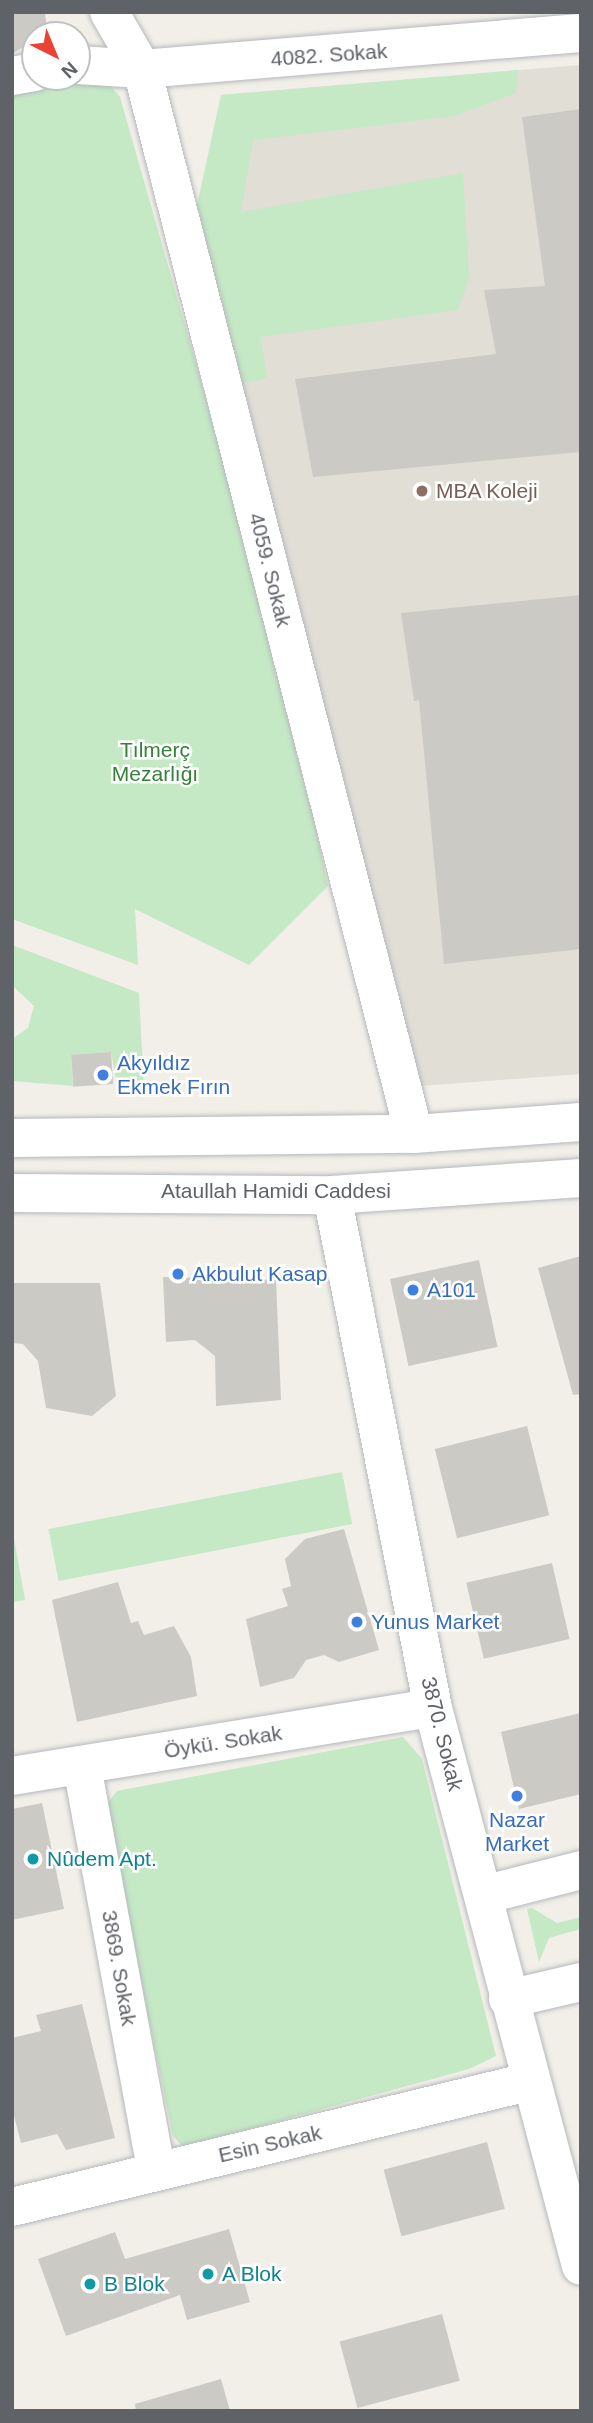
<!DOCTYPE html>
<html>
<head>
<meta charset="utf-8">
<style>
  body { margin:0 }
  #map { position:relative; width:593px; height:2423px; overflow:hidden; background:#f1efe8; font-family:Helvetica,sans-serif }
  div>[style] { position:absolute }
  .education>* { inset:0; background:#e1ded6 }
  .green>* { inset:0; background:#c5e8c5; transform-origin:0 0 }
  .building>* { inset:0; background:#cccac5; transform-origin:0 0 }
  .roads { filter:drop-shadow(0 0 2px #b5b8bc) drop-shadow(0 0 2px #b5b8bc) }
  .minor>* { height:38px; margin:-19px; padding:0 19px; transform-origin:19px; border-radius:19px; background:#fff }
  .dots>* { width:19px; height:19px; translate:-50% -50%; box-sizing:border-box; border:4px solid #fff; border-radius:50% }
  span { translate:-50% -50%; white-space:nowrap; text-align:center; line-height:1.15; -webkit-text-stroke:5px #fff; paint-order:stroke }
  .street-label { font-size:21px; color:#5f6368 }
  .education-label { font-size:21px; color:#785e54 }
  .left { translate:0 -50%; text-align:left }
  .park-label { font-size:21px; color:#348238 }
  .shop-label { font-size:21px; color:#366cbe }
  .culture-label { font-size:21px; color:#0d838f }
  .frame { position:absolute; inset:0; border:14px solid #5f6368; pointer-events:none }
  .north { position:absolute; left:21px; top:21px; width:70px; height:70px; box-sizing:border-box; background:#fff; border:2px solid #bfc1c3; border-radius:50%; rotate:137deg; font-size:19px; font-weight:700; line-height:28px; text-align:center; color:#5f6368 }
  .north::after { content:''; display:block; margin:auto; width:24px; height:32px; background:#ea4335; clip-path:polygon(50% 0,100% 100%,50% 72%,0 100%) }
</style>
</head>
<body>
<div id="map">
  <div class="education">
    <div style="clip-path:polygon(581px 65px,581px 1074px,420px 1086px,237px 394px,221px 95px)"></div>
  </div>
  <div class="green">
    <div style="clip-path:polygon(518px 70px,516px 93px,455px 116px,253px 140px,241px 212px,463px 173px,469px 278px,458px 310px,261px 337px,267px 378px,235px 385px,194px 219px,221px 95px)"></div>
    <div style="clip-path:polygon(103px 77px,120px 97px,236px 504px,288px 696px,328px 886px,249px 965px,135px 909px,138px 965px,12px 919px,12px 91px)"></div>
    <div style="clip-path:polygon(12px 945px,139px 993px,144px 1089px,118px 1090px,111px 1052px,71px 1055px,73px 1086px,12px 1081px,12px 1039px,28px 1028px,34px 1006px,12px 985px)"></div>
    <div style="left:342px;top:1472px;width:53px;height:299px;rotate:79deg"></div>
    <div style="clip-path:polygon(12px 1527px,25px 1600px,12px 1602px)"></div>
    <div style="clip-path:polygon(403px 1737px,422px 1759px,496px 2056px,469px 2069px,183px 2147px,173px 2136px,105px 1806px,117px 1791px)"></div>
    <div style="clip-path:polygon(532px 1908px,557px 1923px,581px 1917px,581px 1929px,549px 1938px,539px 1962px,527px 1909px)"></div>
  </div>
  <div class="building">
    <div style="clip-path:polygon(12px 12px,45px 12px,47px 32px,12px 54px)"></div>
    <div style="clip-path:polygon(581px 109px,581px 452px,313px 477px,295px 379px,496px 354px,484px 290px,545px 286px,522px 117px)"></div>
    <div style="clip-path:polygon(581px 595px,581px 949px,444px 964px,419px 700px,414px 701px,401px 613px)"></div>
    <div style="left:111px;top:1052px;width:32px;height:40px;rotate:86deg"></div>
    <div style="clip-path:polygon(581px 1256px,581px 1394px,573px 1395px,538px 1268px)"></div>
    <div style="left:479px;top:1260px;width:89px;height:91px;rotate:78deg"></div>
    <div style="clip-path:polygon(163px 1277px,276px 1280px,281px 1400px,216px 1406px,215px 1356px,195px 1340px,166px 1342px)"></div>
    <div style="clip-path:polygon(12px 1283px,100px 1283px,116px 1396px,92px 1416px,46px 1408px,38px 1361px,23px 1344px,12px 1343px)"></div>
    <div style="left:527px;top:1426px;width:92px;height:95px;rotate:76deg"></div>
    <div style="clip-path:polygon(344px 1529px,379px 1650px,339px 1662px,324px 1655px,306px 1660px,294px 1678px,260px 1687px,246px 1619px,288px 1606px,282px 1589px,291px 1586px,285px 1559px,305px 1539px)"></div>
    <div style="left:552px;top:1563px;width:78px;height:88px;rotate:77deg"></div>
    <div style="clip-path:polygon(118px 1582px,131px 1623px,138px 1621px,144px 1635px,174px 1626px,191px 1657px,197px 1696px,77px 1722px,52px 1600px)"></div>
    <div style="clip-path:polygon(581px 1713px,581px 1794px,519px 1809px,501px 1732px)"></div>
    <div style="clip-path:polygon(42px 1803px,64px 1909px,12px 1920px,12px 1809px)"></div>
    <div style="clip-path:polygon(82px 2004px,115px 2138px,66px 2150px,57px 2134px,21px 2143px,12px 2108px,12px 2038px,41px 2031px,36px 2015px)"></div>
    <div style="left:487px;top:2142px;width:69px;height:107px;rotate:75deg"></div>
    <div style="clip-path:polygon(229px 2229px,250px 2302px,187px 2320px,180px 2295px,66px 2336px,38px 2259px,115px 2232px,125px 2259px)"></div>
    <div style="left:442px;top:2314px;width:69px;height:106px;rotate:75deg"></div>
    <div style="clip-path:polygon(221px 2379px,230px 2411px,136px 2411px,135px 2404px)"></div>
  </div>
  <div class="roads">
    <div class="minor">
      <div style="left:109px;top:12px;width:66px;rotate:59.9deg"></div>
      <div style="left:142px;top:69px;width:1099px;rotate:75.67deg"></div>
      <div style="left:77px;top:65px;width:65px;rotate:3.5deg"></div>
      <div style="left:142px;top:69px;width:440px;rotate:-4.7deg"></div>
      <div style="left:12px;top:76px;width:23px;rotate:-10deg"></div>
      <div style="left:12px;top:1138px;width:402px;rotate:-0.6deg"></div>
      <div style="left:414px;top:1134px;width:167px;rotate:-4.1deg"></div>
      <div style="left:12px;top:1193px;width:320px;rotate:0.4deg"></div>
      <div style="left:332px;top:1195px;width:250px;rotate:-3.9deg"></div>
      <div style="left:332px;top:1195px;width:523px;rotate:78.86deg"></div>
      <div style="left:433px;top:1708px;width:577px;rotate:75.15deg"></div>
      <div style="left:82px;top:1766px;width:411px;rotate:79.6deg"></div>
      <div style="left:12px;top:1776px;width:426px;rotate:-9.2deg"></div>
      <div style="left:483px;top:1895px;width:101px;rotate:-14.3deg"></div>
      <div style="left:508px;top:1999px;width:75px;rotate:-13.1deg"></div>
      <div style="left:12px;top:2207px;width:531px;rotate:-13.62deg"></div>
    </div>
  </div>
  <div class="dots">
    <div style="left:422px;top:491px;background:#8d6e63"></div>
    <div style="left:103px;top:1075px;background:#3f7fe0"></div>
    <div style="left:178px;top:1274px;background:#3f7fe0"></div>
    <div style="left:413px;top:1290px;background:#3f7fe0"></div>
    <div style="left:357px;top:1622px;background:#3f7fe0"></div>
    <div style="left:517px;top:1796px;background:#3f7fe0"></div>
    <div style="left:33px;top:1859px;background:#0f9aa8"></div>
    <div style="left:208px;top:2274px;background:#0f9aa8"></div>
    <div style="left:90px;top:2284px;background:#0f9aa8"></div>
  </div>
  <div class="street-label">
    <span style="left:329px;top:55px;rotate:-4deg">4082. Sokak</span>
    <span style="left:270px;top:570px;rotate:76deg">4059. Sokak</span>
    <span style="left:276px;top:1191px">Ataullah Hamidi Caddesi</span>
    <span style="left:442px;top:1734px;rotate:76deg">3870. Sokak</span>
    <span style="left:223px;top:1742px;rotate:-9deg">Öykü. Sokak</span>
    <span style="left:119px;top:1968px;rotate:80deg">3869. Sokak</span>
    <span style="left:270px;top:2144px;rotate:-13deg">Esin Sokak</span>
  </div>
  <div class="education-label">
    <span class="left" style="left:436px;top:491px">MBA Koleji</span>
  </div>
  <div class="park-label">
    <span style="left:155px;top:762px">Tılmerç<br>Mezarlığı</span>
  </div>
  <div class="shop-label">
    <span class="left" style="left:117px;top:1075px">Akyıldız<br>Ekmek Fırın</span>
    <span class="left" style="left:192px;top:1274px">Akbulut Kasap</span>
    <span class="left" style="left:427px;top:1290px">A101</span>
    <span class="left" style="left:371px;top:1622px">Yunus Market</span>
    <span style="left:517px;top:1832px">Nazar<br>Market</span>
  </div>
  <div class="culture-label">
    <span class="left" style="left:47px;top:1859px">Nûdem Apt.</span>
    <span class="left" style="left:222px;top:2274px">A Blok</span>
    <span class="left" style="left:104px;top:2284px">B Blok</span>
  </div>
  <div class="frame"></div>
  <div class="north">N</div>
</div>
</body>
</html>
